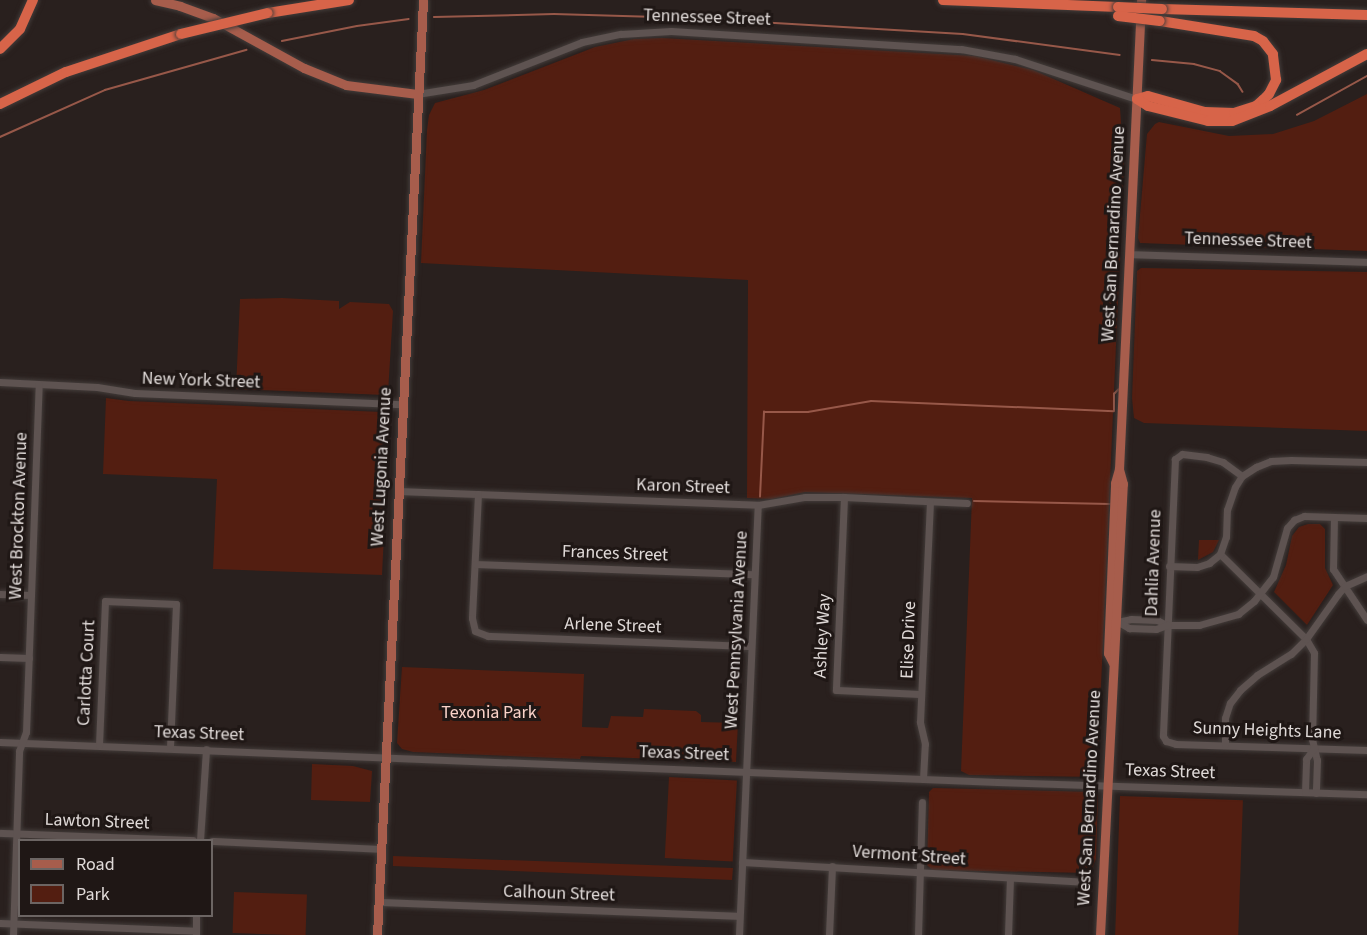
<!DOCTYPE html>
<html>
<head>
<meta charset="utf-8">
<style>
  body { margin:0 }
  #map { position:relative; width:1367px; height:935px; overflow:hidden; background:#29201e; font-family:"Source Sans 3",sans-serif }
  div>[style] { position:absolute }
  .green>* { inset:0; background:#531e11; transform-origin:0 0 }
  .stream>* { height:1.5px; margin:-0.75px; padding:0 0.75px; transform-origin:0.75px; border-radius:0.75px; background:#975849 }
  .roads { filter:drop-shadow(0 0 2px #433c3a) drop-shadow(0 0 2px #433c3a) }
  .minor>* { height:7px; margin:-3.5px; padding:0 3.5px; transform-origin:3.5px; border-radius:3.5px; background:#5e5351 }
  .major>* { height:9px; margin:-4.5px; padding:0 4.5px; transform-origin:4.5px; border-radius:4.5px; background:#a75d4c }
  .highway>* { height:10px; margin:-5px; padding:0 5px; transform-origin:5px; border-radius:5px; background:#d76449 }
  .bridges { filter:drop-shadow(0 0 2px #433c3a) drop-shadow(0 0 2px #433c3a) }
  .highway-bridge>* { height:10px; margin:-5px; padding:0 5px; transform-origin:5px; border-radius:5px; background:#d76449 }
  span { translate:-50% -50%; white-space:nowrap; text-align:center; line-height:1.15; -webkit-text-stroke:6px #1f1715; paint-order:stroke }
  .street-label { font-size:18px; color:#e0dad8 }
  .park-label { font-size:18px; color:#fbd3c9 }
  .legend { position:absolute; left:18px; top:839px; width:195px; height:78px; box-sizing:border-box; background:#1f1715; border:2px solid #6c6563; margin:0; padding:8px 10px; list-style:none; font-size:18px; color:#e0dad8 }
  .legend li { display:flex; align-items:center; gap:12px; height:30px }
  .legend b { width:30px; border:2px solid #6c6563 }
</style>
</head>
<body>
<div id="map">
  <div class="green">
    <div style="clip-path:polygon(662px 38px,975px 56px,1033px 70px,1120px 108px,1124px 164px,1097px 777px,969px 775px,961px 771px,972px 498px,805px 492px,772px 499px,747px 498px,748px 280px,421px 263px,427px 130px,429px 115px,435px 103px,484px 90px,595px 47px,634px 39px)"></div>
    <div style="clip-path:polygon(1367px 94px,1367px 251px,1140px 243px,1138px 238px,1147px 134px,1155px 124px,1159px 122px,1229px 136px,1273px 134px,1314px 121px)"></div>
    <div style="clip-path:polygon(1141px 268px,1367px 272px,1367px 431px,1144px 423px,1134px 418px,1132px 398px,1137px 271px)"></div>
    <div style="clip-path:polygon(282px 298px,339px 301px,339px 309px,350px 302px,389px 304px,393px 311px,388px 393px,385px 395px,236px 389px,240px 299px)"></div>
    <div style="clip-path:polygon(106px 398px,129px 401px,382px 412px,387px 417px,388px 451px,382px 575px,213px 569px,217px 479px,103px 474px)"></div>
    <div style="clip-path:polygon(1308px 524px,1320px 524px,1325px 529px,1325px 568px,1333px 585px,1307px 625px,1274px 592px,1286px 565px,1292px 536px,1299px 527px)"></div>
    <div style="clip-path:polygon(1199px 540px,1219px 540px,1213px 552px,1198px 560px)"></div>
    <div style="clip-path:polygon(402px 667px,584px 674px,582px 727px,608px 728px,611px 716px,643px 717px,644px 709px,696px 711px,701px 715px,701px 722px,738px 723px,736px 762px,581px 756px,580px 759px,413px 752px,402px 749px,397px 743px)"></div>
    <div style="clip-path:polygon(312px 764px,353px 766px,372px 771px,370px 802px,311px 800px)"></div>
    <div style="left:669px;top:777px;width:68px;height:81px;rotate:3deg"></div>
    <div style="clip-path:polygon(933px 788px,1095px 792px,1098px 795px,1096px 859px,1090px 873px,932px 870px,927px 865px,929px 792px)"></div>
    <div style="left:1120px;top:796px;width:123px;height:139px;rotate:2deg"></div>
    <div style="clip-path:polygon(393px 856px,733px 868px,732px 880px,393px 866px)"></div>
    <div style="left:234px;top:892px;width:73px;height:41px;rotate:2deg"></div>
  </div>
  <div class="stream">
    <div style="left:434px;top:17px;width:120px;rotate:-1.4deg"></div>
    <div style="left:554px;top:14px;width:138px;rotate:1.7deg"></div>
    <div style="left:692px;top:18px;width:271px;rotate:3.4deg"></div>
    <div style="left:963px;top:34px;width:158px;rotate:7.6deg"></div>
    <div style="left:282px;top:41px;width:76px;rotate:-11.3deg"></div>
    <div style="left:357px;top:26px;width:52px;rotate:-7.7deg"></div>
    <div style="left:1152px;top:60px;width:42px;rotate:5.4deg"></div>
    <div style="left:1194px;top:64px;width:27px;rotate:15deg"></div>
    <div style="left:1220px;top:71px;width:22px;rotate:36deg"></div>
    <div style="left:1238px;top:84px;width:9px;rotate:58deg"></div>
    <div style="left:1297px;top:115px;width:80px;rotate:-29.1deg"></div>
    <div style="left:0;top:137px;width:115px;rotate:-24.1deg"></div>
    <div style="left:105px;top:90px;width:147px;rotate:-15.8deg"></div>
    <div style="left:760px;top:497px;width:85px;rotate:-87.3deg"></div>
    <div style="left:764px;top:412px;width:44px"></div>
    <div style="left:808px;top:412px;width:64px;rotate:-9.9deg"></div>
    <div style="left:871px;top:401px;width:243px;rotate:2.4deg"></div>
    <div style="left:1114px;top:411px;width:17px;rotate:-90deg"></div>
    <div style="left:1114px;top:394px;width:6px;rotate:-45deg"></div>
    <div style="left:974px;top:501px;width:136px;rotate:1.3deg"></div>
  </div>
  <div class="roads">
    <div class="minor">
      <div style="left:417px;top:94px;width:57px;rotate:-9.1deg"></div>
      <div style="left:473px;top:85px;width:117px;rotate:-21.5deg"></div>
      <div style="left:582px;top:42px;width:40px;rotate:-12deg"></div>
      <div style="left:621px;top:34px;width:50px;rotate:-3.4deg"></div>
      <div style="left:671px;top:31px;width:291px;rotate:3.6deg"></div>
      <div style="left:961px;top:49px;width:55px;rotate:10.5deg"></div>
      <div style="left:1015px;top:59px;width:128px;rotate:18.2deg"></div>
      <div style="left:1129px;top:254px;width:238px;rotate:1.9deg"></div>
      <div style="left:0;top:382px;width:97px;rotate:3deg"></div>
      <div style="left:97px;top:387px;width:38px;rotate:9deg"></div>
      <div style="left:135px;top:393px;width:267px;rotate:2.4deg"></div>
      <div style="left:1242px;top:476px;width:24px;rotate:-144deg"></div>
      <div style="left:1223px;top:462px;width:17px;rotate:-163deg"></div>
      <div style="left:1207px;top:457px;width:25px;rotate:-173deg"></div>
      <div style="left:1182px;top:454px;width:9px;rotate:144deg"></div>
      <div style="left:1175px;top:459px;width:277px;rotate:92.5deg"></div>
      <div style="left:1163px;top:736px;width:6px;rotate:59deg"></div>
      <div style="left:1166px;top:741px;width:10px;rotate:17deg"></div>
      <div style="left:1176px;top:744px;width:191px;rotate:1.8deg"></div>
      <div style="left:398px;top:491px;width:360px;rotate:2.2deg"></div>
      <div style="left:758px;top:505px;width:48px;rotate:-9.7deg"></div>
      <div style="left:805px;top:497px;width:39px"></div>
      <div style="left:844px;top:497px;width:123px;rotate:2.8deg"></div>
      <div style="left:478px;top:494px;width:124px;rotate:92.8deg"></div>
      <div style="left:472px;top:618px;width:13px;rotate:77deg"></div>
      <div style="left:475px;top:631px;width:14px;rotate:21deg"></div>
      <div style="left:488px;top:636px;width:263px;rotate:2.2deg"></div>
      <div style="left:844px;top:497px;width:193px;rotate:92.4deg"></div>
      <div style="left:836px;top:690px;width:85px;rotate:2.7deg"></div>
      <div style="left:1334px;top:517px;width:52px;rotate:91.1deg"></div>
      <div style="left:1333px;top:569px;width:61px;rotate:56.3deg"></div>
      <div style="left:1220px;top:554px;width:121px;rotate:44.7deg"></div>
      <div style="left:1306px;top:639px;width:16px;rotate:60deg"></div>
      <div style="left:1314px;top:653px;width:86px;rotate:91.3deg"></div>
      <div style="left:1312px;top:739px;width:22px;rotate:77deg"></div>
      <div style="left:1317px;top:760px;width:33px;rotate:92deg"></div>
      <div style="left:475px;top:564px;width:279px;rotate:2.1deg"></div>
      <div style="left:1169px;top:566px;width:28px;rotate:2deg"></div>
      <div style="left:1197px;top:567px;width:13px;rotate:-18deg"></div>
      <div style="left:1209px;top:563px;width:14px;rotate:-39deg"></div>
      <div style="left:1220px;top:554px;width:18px;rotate:-71deg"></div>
      <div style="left:1226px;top:537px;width:27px;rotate:-88deg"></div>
      <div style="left:1227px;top:510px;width:24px;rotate:-71deg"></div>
      <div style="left:1235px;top:487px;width:13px;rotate:-58deg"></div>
      <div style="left:1242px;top:476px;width:17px;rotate:-33deg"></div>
      <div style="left:1256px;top:467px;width:16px;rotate:-22deg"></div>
      <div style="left:1271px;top:461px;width:20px;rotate:-3deg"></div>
      <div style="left:1291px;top:460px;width:76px;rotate:1.5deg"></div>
      <div style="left:0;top:594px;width:31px;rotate:2deg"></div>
      <div style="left:1117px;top:622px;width:14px;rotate:-12deg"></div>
      <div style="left:1131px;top:619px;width:26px;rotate:2deg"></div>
      <div style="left:1157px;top:620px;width:11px;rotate:27deg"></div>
      <div style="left:1167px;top:625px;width:32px"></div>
      <div style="left:1199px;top:625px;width:41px;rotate:-15.8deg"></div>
      <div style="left:1238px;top:614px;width:21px;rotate:-39deg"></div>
      <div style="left:1254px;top:601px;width:31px;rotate:-52deg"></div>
      <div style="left:1273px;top:577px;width:51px;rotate:-74.1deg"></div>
      <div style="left:1287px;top:528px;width:11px;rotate:-49deg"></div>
      <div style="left:1294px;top:520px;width:11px;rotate:-22deg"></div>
      <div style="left:1304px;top:516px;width:63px;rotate:1.8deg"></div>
      <div style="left:1118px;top:622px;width:13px;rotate:29deg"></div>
      <div style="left:1129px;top:628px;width:27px;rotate:2deg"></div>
      <div style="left:1156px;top:629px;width:12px;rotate:-20deg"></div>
      <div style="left:0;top:657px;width:29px;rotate:2deg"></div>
      <div style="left:0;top:742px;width:998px;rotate:2.3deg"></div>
      <div style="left:997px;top:782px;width:370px;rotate:1.9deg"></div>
      <div style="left:1225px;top:744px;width:26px;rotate:-90deg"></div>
      <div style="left:1225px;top:718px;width:16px;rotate:-72deg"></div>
      <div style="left:1230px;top:703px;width:16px;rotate:-52deg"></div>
      <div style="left:1240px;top:690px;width:23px;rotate:-41deg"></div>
      <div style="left:1257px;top:675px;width:40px;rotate:-32deg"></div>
      <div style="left:1291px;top:654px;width:21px;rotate:-45deg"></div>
      <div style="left:1306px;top:639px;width:55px;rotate:-54.6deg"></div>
      <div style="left:1338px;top:594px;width:11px;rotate:-49deg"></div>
      <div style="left:1345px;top:586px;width:24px;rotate:-24deg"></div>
      <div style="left:99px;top:745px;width:144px;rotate:-87.6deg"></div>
      <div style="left:105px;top:601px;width:71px;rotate:2.4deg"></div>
      <div style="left:176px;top:604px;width:144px;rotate:92.4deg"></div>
      <div style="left:923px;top:779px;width:35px;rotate:-87deg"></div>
      <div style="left:925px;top:744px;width:23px;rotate:-103deg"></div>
      <div style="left:920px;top:722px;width:220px;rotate:-87.4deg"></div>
      <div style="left:1305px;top:792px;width:33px;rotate:-88deg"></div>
      <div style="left:1306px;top:759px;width:14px;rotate:-54deg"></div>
      <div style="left:0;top:833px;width:193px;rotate:2.1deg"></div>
      <div style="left:200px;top:840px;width:91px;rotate:-86.2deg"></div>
      <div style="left:212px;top:841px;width:169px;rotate:2.7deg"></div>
      <div style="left:742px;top:862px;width:334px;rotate:3.3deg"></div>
      <div style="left:378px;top:902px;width:361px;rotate:2.2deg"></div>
      <div style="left:0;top:923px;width:196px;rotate:2.3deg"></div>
      <div style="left:13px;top:935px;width:184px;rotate:-88.1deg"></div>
      <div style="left:19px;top:751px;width:20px;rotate:-70deg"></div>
      <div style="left:26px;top:732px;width:348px;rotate:-87.9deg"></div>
      <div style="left:196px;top:935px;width:19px;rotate:-90deg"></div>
      <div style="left:739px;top:935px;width:430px;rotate:-87.5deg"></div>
      <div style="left:829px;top:935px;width:69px;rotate:-87.5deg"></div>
      <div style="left:918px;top:935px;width:133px;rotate:-88.3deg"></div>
      <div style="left:1008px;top:935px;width:57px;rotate:-88deg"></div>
    </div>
    <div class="major">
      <div style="left:155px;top:0;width:26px;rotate:13deg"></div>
      <div style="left:180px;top:6px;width:35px;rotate:20deg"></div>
      <div style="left:213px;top:18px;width:104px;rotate:28.8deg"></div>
      <div style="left:304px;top:68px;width:45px;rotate:22deg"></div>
      <div style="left:346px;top:85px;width:72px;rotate:7.2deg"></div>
      <div style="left:1113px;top:663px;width:11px;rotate:-117deg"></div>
      <div style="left:1108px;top:653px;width:170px;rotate:-87.6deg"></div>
      <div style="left:1115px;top:483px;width:15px;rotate:-74deg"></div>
      <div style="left:1119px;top:469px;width:470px;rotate:-87.3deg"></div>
      <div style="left:377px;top:935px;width:936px;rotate:-87.18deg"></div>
      <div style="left:1100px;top:935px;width:452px;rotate:-87.1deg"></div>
      <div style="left:1123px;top:484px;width:16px;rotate:-105deg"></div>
    </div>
    <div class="highway">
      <div style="left:943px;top:0;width:175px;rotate:2.3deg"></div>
      <div style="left:1162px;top:9px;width:205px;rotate:1.7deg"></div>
      <div style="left:268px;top:13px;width:82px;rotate:-9.1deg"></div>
      <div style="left:0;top:49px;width:28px;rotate:-45deg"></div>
      <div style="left:20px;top:29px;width:32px;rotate:-66deg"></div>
      <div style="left:1137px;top:99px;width:11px;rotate:-15deg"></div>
      <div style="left:1148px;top:96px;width:59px;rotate:15.7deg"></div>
      <div style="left:1205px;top:112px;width:29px;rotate:2deg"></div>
      <div style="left:1234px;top:113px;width:23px;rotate:-18deg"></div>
      <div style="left:1256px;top:106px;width:9px;rotate:-41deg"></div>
      <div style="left:1263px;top:100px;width:8px;rotate:-45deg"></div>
      <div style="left:1269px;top:94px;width:16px;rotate:-63deg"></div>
      <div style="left:1276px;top:80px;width:26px;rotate:-97deg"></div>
      <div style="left:1273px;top:54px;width:16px;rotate:-128deg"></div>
      <div style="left:1263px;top:41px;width:10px;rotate:-151deg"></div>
      <div style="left:1254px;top:36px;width:95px;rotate:-170.9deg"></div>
      <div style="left:1137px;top:99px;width:13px;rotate:32deg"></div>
      <div style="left:1148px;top:106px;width:62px;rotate:14deg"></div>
      <div style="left:1208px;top:121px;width:24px"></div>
      <div style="left:1232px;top:121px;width:41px;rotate:-21.5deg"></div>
      <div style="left:1270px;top:106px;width:110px;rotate:-28.2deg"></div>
      <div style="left:0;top:104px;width:73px;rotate:-25.9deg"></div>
      <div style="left:66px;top:72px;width:121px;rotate:-18.3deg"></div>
    </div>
  </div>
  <div class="bridges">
    <div class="highway-bridge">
      <div style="left:1118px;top:7px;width:44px;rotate:2.6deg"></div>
      <div style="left:1118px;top:16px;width:42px;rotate:6.8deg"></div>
      <div style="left:181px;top:34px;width:89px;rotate:-13.6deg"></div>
    </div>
  </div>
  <div class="street-label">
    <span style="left:707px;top:18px;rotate:2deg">Tennessee Street</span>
    <span style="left:1114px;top:234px;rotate:-87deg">West San Bernardino Avenue</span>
    <span style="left:1248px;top:241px;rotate:2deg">Tennessee Street</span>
    <span style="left:201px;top:381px;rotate:2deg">New York Street</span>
    <span style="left:382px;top:467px;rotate:-87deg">West Lugonia Avenue</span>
    <span style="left:683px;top:487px;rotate:2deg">Karon Street</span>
    <span style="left:19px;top:516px;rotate:-88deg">West Brockton Avenue</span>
    <span style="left:615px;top:554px;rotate:2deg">Frances Street</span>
    <span style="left:1154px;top:563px;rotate:-88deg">Dahlia Avenue</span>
    <span style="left:613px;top:626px;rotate:2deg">Arlene Street</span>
    <span style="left:737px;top:630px;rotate:-87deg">West Pennsylvania Avenue</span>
    <span style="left:823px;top:636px;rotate:-87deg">Ashley Way</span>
    <span style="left:909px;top:640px;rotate:-88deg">Elise Drive</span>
    <span style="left:87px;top:673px;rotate:-87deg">Carlotta Court</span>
    <span style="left:1267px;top:731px;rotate:2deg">Sunny Heights Lane</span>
    <span style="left:199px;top:734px;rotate:2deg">Texas Street</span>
    <span style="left:684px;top:754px;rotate:2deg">Texas Street</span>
    <span style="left:1170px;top:772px;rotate:2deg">Texas Street</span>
    <span style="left:1090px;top:798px;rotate:-87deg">West San Bernardino Avenue</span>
    <span style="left:97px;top:822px;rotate:2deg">Lawton Street</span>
    <span style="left:909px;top:856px;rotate:4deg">Vermont Street</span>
    <span style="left:559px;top:894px;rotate:2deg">Calhoun Street</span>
  </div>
  <div class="park-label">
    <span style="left:489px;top:713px">Texonia Park</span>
  </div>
  <ul class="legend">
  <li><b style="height:8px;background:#a75d4c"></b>Road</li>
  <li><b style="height:16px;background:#531e11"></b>Park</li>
  </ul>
</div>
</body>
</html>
